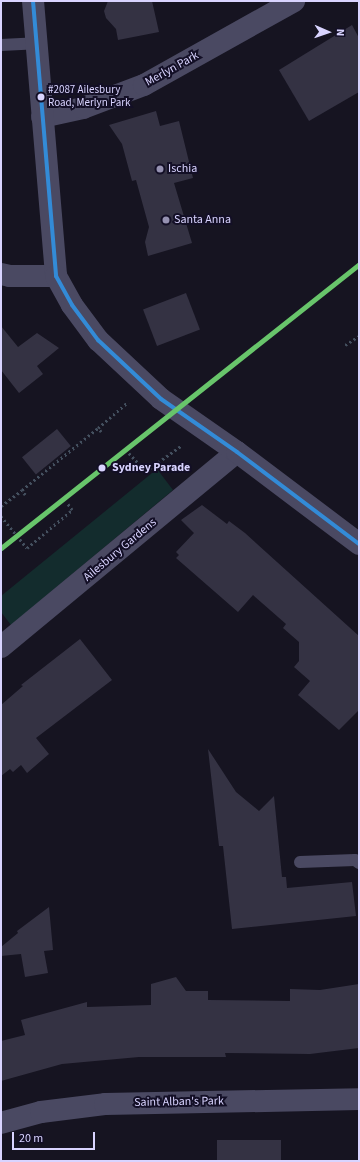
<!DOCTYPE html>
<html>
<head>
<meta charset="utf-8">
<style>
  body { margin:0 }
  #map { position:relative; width:360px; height:1162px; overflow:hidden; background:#161421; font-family:"Source Sans 3",sans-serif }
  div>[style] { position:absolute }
  .green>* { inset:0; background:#132c2d }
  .building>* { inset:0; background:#343243; transform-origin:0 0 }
  .path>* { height:2.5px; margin-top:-1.25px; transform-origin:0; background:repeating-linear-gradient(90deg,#44505f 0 2px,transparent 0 5px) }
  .service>* { height:12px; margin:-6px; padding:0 6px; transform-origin:6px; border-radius:6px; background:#4a4962 }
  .minor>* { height:22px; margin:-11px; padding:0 11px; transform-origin:11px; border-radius:11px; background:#4a4962 }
  .tertiary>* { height:22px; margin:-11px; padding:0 11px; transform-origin:11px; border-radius:11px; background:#4a4962 }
  .bus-1>* { height:4px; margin:-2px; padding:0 2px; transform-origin:2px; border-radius:2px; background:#338bd7 }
  .rail-1>* { height:5px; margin:-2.5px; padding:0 2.5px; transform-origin:2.5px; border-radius:2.5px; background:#68c56b }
  .dots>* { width:11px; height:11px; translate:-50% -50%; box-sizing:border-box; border:2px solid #130f26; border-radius:50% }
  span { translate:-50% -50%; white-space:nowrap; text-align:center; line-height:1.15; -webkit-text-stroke:4px #130f26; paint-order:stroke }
  .bus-label { font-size:11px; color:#d9d4ff }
  .left { translate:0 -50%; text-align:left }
  .street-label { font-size:12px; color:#d9d4ff }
  .poi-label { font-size:12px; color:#d9d4ff }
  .stop-label { font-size:12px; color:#d9d4ff; font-weight:700 }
  .frame { position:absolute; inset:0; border:2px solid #d9d4ff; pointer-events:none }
  .north { position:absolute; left:308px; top:12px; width:40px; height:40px; -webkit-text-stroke:3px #130f26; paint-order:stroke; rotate:92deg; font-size:11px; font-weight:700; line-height:16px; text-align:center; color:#d9d4ff }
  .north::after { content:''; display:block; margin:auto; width:14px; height:18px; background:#d9d4ff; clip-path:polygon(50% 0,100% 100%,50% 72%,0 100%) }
  .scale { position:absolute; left:12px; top:1132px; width:83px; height:18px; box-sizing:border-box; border:2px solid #d9d4ff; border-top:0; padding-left:5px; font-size:12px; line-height:14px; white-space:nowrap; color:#d9d4ff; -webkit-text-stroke:3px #130f26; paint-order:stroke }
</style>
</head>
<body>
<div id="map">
  <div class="green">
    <div style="clip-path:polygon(157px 469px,173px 490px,11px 625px,1px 612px,1px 596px)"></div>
  </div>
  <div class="building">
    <div style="clip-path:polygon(108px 1px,152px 1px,159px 32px,118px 40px,116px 29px,106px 18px,104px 11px)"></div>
    <div style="clip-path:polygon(352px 25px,359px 38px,359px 92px,309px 121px,279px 70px)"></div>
    <div style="clip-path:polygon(156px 111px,160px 126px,179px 121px,193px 178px,174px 183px,192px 243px,148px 256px,145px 242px,149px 227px,136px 180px,132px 181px,122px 144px,109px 125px)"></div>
    <div style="left:186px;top:293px;width:39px;height:46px;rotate:69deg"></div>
    <div style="clip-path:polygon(1px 326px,18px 347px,37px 333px,59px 348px,37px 366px,43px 374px,19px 393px,1px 370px)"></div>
    <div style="left:57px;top:429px;width:22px;height:45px;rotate:51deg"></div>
    <div style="clip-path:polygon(202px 505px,227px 524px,229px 521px,245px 533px,359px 636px,359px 710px,339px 730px,298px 695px,310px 681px,294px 667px,299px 661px,299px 642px,283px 628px,286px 624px,253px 595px,238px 612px,176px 558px,179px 555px,176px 552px,194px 533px,181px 520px)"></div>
    <div style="clip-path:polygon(80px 639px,112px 680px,36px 738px,49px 754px,27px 773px,21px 765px,13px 772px,10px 769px,1px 776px,1px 705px,23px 686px,21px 685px)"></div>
    <div style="clip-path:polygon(208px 749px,236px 792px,259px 811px,274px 796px,282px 877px,286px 877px,287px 888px,352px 882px,356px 916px,232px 929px,223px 846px,219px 846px)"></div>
    <div style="clip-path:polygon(49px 907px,53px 950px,44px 951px,48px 973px,25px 977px,21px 954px,1px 956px,1px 947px,18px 933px,17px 931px)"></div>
    <div style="clip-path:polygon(176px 977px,186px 991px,208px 991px,208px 1000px,290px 1001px,290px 989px,320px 990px,359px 984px,359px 1048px,310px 1054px,225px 1053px,226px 1057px,139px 1057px,62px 1064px,1px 1081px,1px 1041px,25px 1035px,21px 1020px,87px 1002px,87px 1007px,151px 1005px,151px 984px)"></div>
    <div style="left:281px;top:1140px;width:21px;height:64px;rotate:90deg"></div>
  </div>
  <div class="path">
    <div style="left:345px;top:345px;width:17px;rotate:-33deg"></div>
    <div style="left:101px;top:432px;width:5px;rotate:-127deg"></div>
    <div style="left:98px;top:428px;width:40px;rotate:-41deg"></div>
    <div style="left:129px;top:453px;width:25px;rotate:47deg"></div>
    <div style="left:146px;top:471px;width:44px;rotate:-35.8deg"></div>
    <div style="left:25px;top:495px;width:6px;rotate:-121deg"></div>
    <div style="left:22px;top:490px;width:98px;rotate:-39.2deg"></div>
    <div style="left:1px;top:506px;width:26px;rotate:-37deg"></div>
    <div style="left:1px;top:516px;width:41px;rotate:50.9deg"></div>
    <div style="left:27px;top:548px;width:59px;rotate:-40.2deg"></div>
    <div style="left:72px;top:510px;width:9px;rotate:-126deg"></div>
  </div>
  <div class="service">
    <div style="left:1px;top:45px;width:35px;rotate:-3deg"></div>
    <div style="left:300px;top:862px;width:55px;rotate:-2.1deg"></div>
    <div style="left:355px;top:860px;width:5px;rotate:37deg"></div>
  </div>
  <div class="minor">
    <div style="left:42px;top:117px;width:42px;rotate:-12.4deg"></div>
    <div style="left:83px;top:108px;width:65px;rotate:-20.7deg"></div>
    <div style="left:144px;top:85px;width:172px;rotate:-29.2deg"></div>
    <div style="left:1px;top:274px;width:9px;rotate:13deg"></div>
    <div style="left:10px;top:276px;width:46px"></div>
    <div style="left:1px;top:647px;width:306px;rotate:-39.6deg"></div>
    <div style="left:1px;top:1123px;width:41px;rotate:-15.4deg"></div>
    <div style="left:41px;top:1112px;width:64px;rotate:-7.1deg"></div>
    <div style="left:105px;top:1104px;width:254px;rotate:-1.1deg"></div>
  </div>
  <div class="tertiary">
    <div style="left:33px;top:1px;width:276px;rotate:85.2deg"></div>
    <div style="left:56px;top:276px;width:33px;rotate:61deg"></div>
    <div style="left:72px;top:305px;width:44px;rotate:53.4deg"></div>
    <div style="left:98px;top:340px;width:86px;rotate:43.1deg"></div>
    <div style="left:161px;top:399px;width:93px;rotate:34.9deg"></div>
    <div style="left:237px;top:452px;width:153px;rotate:37deg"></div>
  </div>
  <div class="bus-1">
    <div style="left:33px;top:1px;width:276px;rotate:85.2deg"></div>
    <div style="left:56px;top:276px;width:33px;rotate:61deg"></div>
    <div style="left:72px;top:305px;width:44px;rotate:53.4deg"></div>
    <div style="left:98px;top:340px;width:86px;rotate:43.1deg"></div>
    <div style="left:161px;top:399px;width:93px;rotate:34.9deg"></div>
    <div style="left:237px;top:452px;width:153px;rotate:37deg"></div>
  </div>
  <div class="rail-1">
    <div style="left:1px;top:548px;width:457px;rotate:-38.4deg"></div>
  </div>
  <div class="dots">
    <div style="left:41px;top:97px;background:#d9d4ff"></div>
    <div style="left:160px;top:169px;background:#9591b1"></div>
    <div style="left:166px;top:220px;background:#9591b1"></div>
    <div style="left:102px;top:468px;background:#d9d4ff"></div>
  </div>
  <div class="bus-label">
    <span class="left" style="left:48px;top:97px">#2087 Ailesbury<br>Road, Merlyn Park</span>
  </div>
  <div class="street-label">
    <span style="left:172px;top:69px;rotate:-29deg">Merlyn Park</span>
    <span style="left:120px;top:550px;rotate:-40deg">Ailesbury Gardens</span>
    <span style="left:179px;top:1102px;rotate:-1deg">Saint Alban's Park</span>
  </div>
  <div class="poi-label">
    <span class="left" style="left:168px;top:169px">Ischia</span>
    <span class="left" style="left:174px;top:220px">Santa Anna</span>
  </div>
  <div class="stop-label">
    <span class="left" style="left:112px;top:468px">Sydney Parade</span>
  </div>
  <div class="frame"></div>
  <div class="north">N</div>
  <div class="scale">20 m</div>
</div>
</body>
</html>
